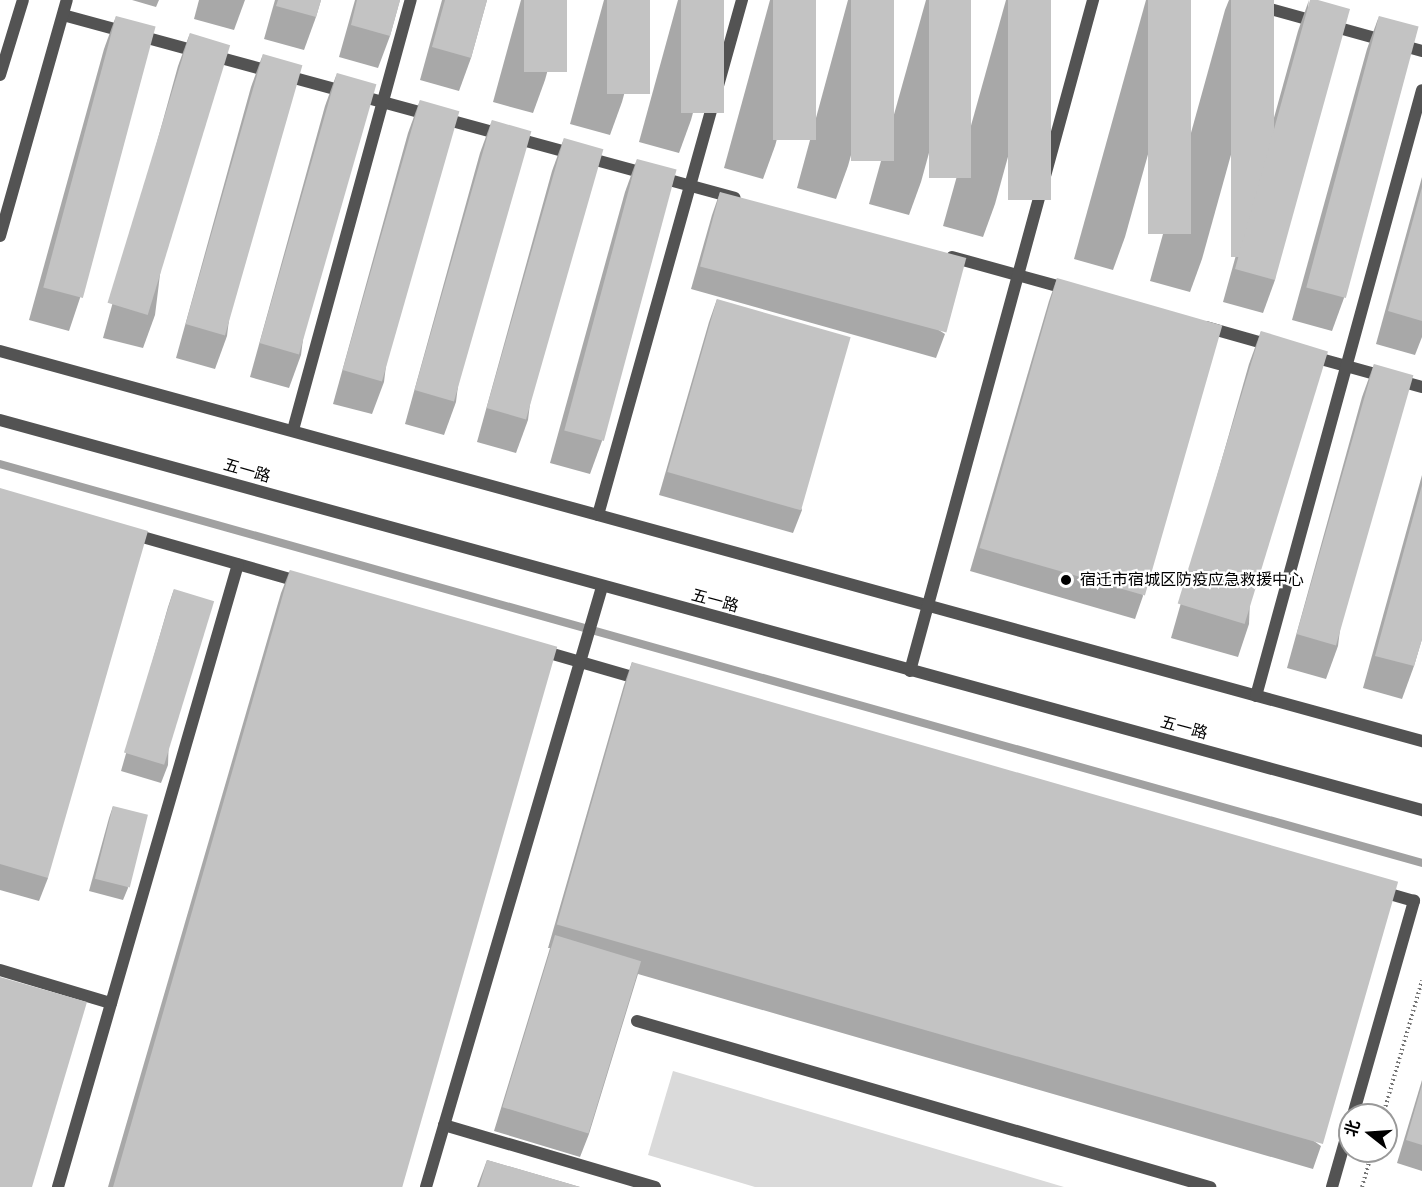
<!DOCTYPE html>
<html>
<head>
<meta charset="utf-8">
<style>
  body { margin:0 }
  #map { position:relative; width:1422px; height:1187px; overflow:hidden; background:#fff; font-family:Raleway,"Noto Sans SC",sans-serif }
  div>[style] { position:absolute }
  .green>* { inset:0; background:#dadada }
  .stream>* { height:8px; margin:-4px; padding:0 4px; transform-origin:4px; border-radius:4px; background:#a1a1a1 }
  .path>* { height:4px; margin-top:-2px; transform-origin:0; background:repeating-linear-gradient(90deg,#757575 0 1.5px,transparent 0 4.5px) }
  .service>* { height:12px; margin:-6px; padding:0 6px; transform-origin:6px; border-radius:6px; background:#535353 }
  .minor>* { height:12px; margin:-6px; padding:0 6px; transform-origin:6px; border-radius:6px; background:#535353 }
  .tertiary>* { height:12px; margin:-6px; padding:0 6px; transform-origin:6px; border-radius:6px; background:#535353 }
  .wall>* { inset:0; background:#a8a8a8 }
  .building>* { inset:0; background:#c3c3c3; transform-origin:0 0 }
  .dots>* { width:16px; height:16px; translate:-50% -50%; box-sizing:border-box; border:3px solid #fff; border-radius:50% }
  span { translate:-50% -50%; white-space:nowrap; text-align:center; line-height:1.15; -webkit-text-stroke:4.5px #fff; paint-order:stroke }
  .street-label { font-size:16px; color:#000 }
  .poi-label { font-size:16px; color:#000 }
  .left { translate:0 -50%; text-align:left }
  .north { position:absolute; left:1338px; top:1103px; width:60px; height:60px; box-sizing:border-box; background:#fff; border:2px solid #999; border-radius:50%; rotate:287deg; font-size:16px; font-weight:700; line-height:24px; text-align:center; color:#000 }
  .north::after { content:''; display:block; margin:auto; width:21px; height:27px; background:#000; clip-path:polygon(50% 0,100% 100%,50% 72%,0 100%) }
</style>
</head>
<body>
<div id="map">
  <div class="green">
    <div style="clip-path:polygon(673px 1071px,1064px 1187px,755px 1187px,648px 1155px)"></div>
  </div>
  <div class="stream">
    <div style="left:0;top:464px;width:1477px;rotate:15.67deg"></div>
  </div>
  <div class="path">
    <div style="left:1383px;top:1115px;width:140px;rotate:-73.8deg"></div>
    <div style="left:1362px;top:1187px;width:37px;rotate:-74deg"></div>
  </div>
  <div class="service">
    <div style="left:1238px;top:0;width:191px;rotate:15.5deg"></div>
    <div style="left:63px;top:15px;width:696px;rotate:15.23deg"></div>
    <div style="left:0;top:236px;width:245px;rotate:-74.2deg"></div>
    <div style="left:952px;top:257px;width:120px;rotate:15.4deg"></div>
    <div style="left:1206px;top:327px;width:70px;rotate:15.8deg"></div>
    <div style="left:0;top:351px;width:1475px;rotate:15.34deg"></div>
    <div style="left:1310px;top:356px;width:116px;rotate:15.5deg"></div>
    <div style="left:293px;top:430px;width:446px;rotate:-74.7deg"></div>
    <div style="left:598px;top:515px;width:535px;rotate:-74.38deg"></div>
    <div style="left:132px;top:534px;width:175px;rotate:15.9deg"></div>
    <div style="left:539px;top:650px;width:108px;rotate:16.1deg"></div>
    <div style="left:910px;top:671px;width:696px;rotate:-74.74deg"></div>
    <div style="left:1256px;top:696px;width:628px;rotate:-74.68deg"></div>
    <div style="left:0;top:970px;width:116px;rotate:16.6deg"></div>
    <div style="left:637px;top:1021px;width:597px;rotate:16.16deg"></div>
    <div style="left:1353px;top:1115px;width:223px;rotate:-74.1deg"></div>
    <div style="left:1414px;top:901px;width:37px;rotate:-164deg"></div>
    <div style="left:444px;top:1125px;width:220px;rotate:16.4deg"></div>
    <div style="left:58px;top:1187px;width:648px;rotate:-73.88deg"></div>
    <div style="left:426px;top:1187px;width:625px;rotate:-73.65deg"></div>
    <div style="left:1332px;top:1187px;width:66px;rotate:-74.1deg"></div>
  </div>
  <div class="minor">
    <div style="left:0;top:75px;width:78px;rotate:-73deg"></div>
  </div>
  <div class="tertiary">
    <div style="left:0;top:420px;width:1475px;rotate:15.34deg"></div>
  </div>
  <div class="wall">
    <div style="clip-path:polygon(132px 0,159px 0,156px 7px)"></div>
    <div style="clip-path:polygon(199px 0,245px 0,234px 30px,194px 19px)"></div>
    <div style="clip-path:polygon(275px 0,321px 0,316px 17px,304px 50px,264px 39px)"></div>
    <div style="clip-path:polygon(355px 0,400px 0,390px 36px,378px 68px,339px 57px)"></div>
    <div style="clip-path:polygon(442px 0,487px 0,471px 58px,459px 91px,420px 80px)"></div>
    <div style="clip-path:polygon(521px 0,567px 0,545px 80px,533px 113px,493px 102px)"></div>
    <div style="clip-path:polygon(604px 0,650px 0,622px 102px,610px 135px,570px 124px)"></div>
    <div style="clip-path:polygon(678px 0,724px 0,691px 120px,679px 153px,639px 142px)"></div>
    <div style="clip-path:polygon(770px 0,816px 0,775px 146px,763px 179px,724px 168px)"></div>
    <div style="clip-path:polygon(848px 0,894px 0,848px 166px,836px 199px,797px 188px)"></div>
    <div style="clip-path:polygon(926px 0,971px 0,921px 182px,909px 215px,869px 204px)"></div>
    <div style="clip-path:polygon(1006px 0,1051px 0,995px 204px,983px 237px,943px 226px)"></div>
    <div style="clip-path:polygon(1146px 0,1191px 0,1125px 237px,1113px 270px,1074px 259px)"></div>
    <div style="clip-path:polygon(1229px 0,1274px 0,1202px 259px,1190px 292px,1150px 281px,1225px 10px)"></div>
    <div style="clip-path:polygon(1309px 0,1275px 280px,1263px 313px,1223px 302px,1298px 31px)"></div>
    <div style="clip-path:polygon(116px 16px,80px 298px,69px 331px,29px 320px,104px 49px)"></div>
    <div style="clip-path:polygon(1379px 16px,1344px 298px,1332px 331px,1292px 320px,1367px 49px)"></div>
    <div style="clip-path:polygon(190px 33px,155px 315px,143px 348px,103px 338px,178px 66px)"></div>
    <div style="clip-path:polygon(263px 54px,227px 336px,215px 369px,176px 358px,251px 87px)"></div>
    <div style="clip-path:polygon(337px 73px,301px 355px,289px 388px,250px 377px,325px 106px)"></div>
    <div style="clip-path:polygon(420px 100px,384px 382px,372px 414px,333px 404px,408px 133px)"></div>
    <div style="clip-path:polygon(492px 120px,456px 402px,444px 435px,405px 424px,480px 153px)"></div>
    <div style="clip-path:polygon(564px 138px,528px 420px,516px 453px,477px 442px,552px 171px)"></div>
    <div style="clip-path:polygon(637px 159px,602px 441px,590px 474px,550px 463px,625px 192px)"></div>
    <div style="clip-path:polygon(1422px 177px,1422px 337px,1415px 355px,1376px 344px)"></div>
    <div style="clip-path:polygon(720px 192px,945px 334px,936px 358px,691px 289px,712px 215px)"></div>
    <div style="clip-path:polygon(1057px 278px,1143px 596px,1135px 619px,970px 571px,1049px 301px)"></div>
    <div style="clip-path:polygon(717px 299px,802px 510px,793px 533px,659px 495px,709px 322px)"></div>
    <div style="clip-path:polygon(1261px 331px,1249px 624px,1238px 657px,1171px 638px,1249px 364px)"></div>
    <div style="clip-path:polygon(1374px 364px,1338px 646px,1326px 679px,1287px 668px,1362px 397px)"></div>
    <div style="clip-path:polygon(1422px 475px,1422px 639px,1414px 666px,1402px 699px,1363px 688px)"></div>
    <div style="clip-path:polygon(0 488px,48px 878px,39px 901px,0 890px)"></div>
    <div style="clip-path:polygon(290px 570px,400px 1187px,108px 1187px,281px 593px)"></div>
    <div style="clip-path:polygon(174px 589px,168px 765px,161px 783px,121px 771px,168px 607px)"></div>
    <div style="clip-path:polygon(632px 662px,1321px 1146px,1313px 1169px,638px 974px,589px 1134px,580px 1157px,494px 1131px,550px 948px,548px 948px,624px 685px)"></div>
    <div style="clip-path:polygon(113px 806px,128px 888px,123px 900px,89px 891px,109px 818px)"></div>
    <div style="clip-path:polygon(1422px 1080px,1422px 1171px,1397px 1163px)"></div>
    <div style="clip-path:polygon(487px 1160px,580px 1187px,477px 1187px)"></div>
  </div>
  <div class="building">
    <div style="clip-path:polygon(278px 0,321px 0,316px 17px,276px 6px)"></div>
    <div style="clip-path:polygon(357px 0,400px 0,390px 36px,351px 25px)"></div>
    <div style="clip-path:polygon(445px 0,487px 0,471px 58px,432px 47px)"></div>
    <div style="left:524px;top:0;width:43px;height:72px"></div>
    <div style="left:607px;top:0;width:43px;height:94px"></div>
    <div style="left:681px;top:0;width:43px;height:113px"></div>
    <div style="left:773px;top:0;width:43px;height:140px"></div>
    <div style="left:851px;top:0;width:43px;height:161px"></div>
    <div style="left:929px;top:0;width:42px;height:178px"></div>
    <div style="left:1008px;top:0;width:43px;height:200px"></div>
    <div style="left:1148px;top:0;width:43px;height:234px"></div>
    <div style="left:1231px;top:0;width:43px;height:257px"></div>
    <div style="clip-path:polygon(1310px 0,1318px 0,1350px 9px,1275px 280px,1235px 269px)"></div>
    <div style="left:116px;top:16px;width:41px;height:281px;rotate:15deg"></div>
    <div style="left:1379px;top:16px;width:41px;height:281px;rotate:15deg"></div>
    <div style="left:190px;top:33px;width:42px;height:282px;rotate:17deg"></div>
    <div style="left:263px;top:54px;width:41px;height:281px;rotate:16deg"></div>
    <div style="left:337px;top:73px;width:41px;height:281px;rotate:16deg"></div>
    <div style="left:420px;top:100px;width:41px;height:281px;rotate:16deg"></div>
    <div style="left:492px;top:120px;width:41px;height:281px;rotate:16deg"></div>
    <div style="left:564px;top:138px;width:41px;height:281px;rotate:16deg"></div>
    <div style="left:637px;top:159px;width:41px;height:281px;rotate:15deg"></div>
    <div style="clip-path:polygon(1422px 187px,1422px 321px,1388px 311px)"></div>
    <div style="left:720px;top:192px;width:255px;height:77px;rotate:15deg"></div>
    <div style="left:1057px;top:278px;width:172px;height:281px;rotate:16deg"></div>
    <div style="left:717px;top:299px;width:139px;height:180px;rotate:16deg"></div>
    <div style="left:1261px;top:331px;width:70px;height:285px;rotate:17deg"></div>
    <div style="left:1374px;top:364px;width:41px;height:281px;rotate:16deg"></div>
    <div style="clip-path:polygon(1422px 485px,1422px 639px,1414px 666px,1375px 656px)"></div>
    <div style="clip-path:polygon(0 488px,148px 531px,48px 878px,0 864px)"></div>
    <div style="left:290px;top:570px;width:278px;height:643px;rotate:16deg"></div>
    <div style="left:174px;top:589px;width:42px;height:171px;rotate:17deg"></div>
    <div style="left:632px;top:662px;width:797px;height:273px;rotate:16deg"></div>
    <div style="left:113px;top:806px;width:36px;height:75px;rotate:14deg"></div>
    <div style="left:555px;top:935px;width:90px;height:180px;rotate:17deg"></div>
    <div style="clip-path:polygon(0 977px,87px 1002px,32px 1187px,0 1187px)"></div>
    <div style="clip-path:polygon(1422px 1085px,1422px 1145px,1406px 1140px)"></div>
    <div style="clip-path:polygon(487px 1160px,580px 1187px,479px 1187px)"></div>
  </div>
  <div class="dots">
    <div style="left:1066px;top:580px;background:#000"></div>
  </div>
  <div class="street-label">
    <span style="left:247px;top:471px;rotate:16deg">五一路</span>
    <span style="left:715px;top:601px;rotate:15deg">五一路</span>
    <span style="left:1184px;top:728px;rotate:15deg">五一路</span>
  </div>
  <div class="poi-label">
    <span class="left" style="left:1080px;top:580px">宿迁市宿城区防疫应急救援中心</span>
  </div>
  <div class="north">北</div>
</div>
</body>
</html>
